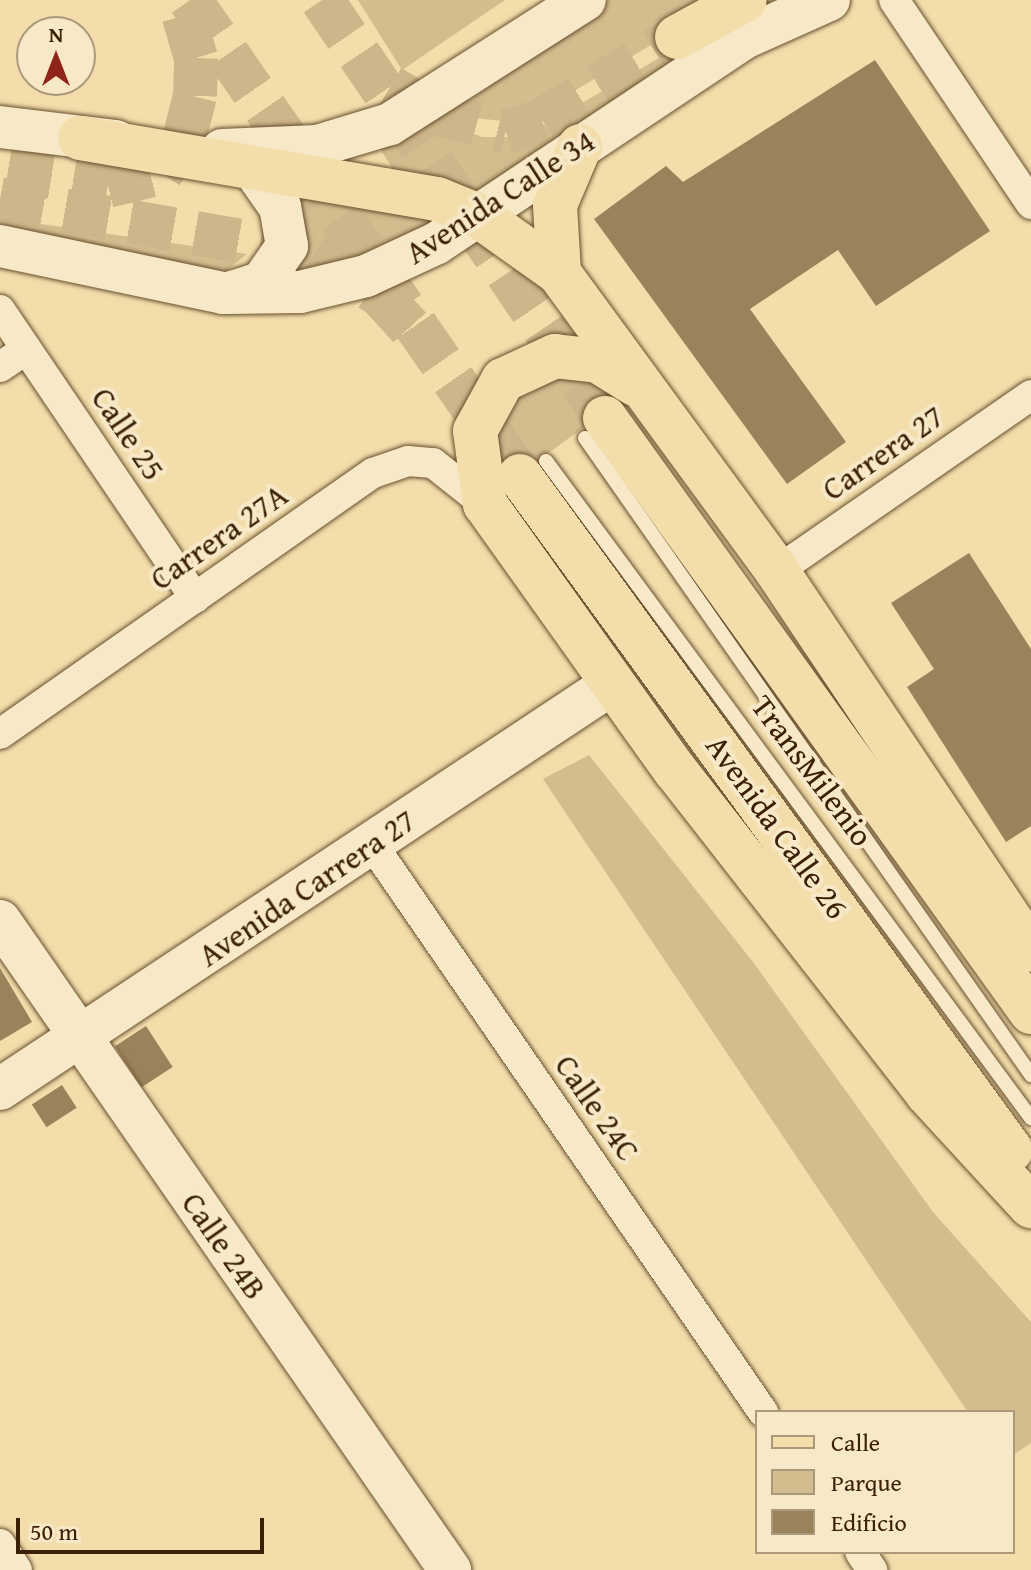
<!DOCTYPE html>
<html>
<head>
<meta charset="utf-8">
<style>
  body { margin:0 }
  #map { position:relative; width:1031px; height:1570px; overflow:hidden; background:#f2ddab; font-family:"Gentium Book Plus",serif }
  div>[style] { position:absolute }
  .green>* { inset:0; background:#d3bd8f }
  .building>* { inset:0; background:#9a825b; transform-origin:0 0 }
  .primary-tunnel>* { height:44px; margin-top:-22px; transform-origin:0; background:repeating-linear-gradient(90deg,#cdb78a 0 44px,transparent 0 66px) }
  .highway-tunnel>* { height:44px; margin-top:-22px; transform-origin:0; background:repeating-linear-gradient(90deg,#cdb78a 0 44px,transparent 0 66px) }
  .roads { filter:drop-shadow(0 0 2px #694f2e) drop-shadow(0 0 2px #694f2e) }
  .lane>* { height:14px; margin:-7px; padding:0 7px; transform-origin:7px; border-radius:7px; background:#f7e9c8 }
  .street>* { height:30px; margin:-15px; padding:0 15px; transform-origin:15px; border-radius:15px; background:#f7e9c8 }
  .secondary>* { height:42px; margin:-21px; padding:0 21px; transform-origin:21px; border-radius:21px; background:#f7e9c8 }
  .primary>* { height:44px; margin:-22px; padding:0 22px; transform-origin:22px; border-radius:22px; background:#f2ddab }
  span { translate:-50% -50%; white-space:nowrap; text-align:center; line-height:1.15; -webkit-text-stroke:8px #f7e9c8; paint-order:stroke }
  .street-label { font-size:32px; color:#3b2005 }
  .legend { position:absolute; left:755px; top:1410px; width:260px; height:144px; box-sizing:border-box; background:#f7e9c8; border:2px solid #ac997a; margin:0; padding:10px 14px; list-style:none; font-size:24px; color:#3b2005 }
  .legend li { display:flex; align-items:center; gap:16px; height:40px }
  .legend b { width:40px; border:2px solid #ac997a }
  .north { position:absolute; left:16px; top:16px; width:80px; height:80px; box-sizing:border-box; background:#f7e9c8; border:2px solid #ac997a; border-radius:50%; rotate:0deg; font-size:22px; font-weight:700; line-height:32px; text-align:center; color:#3b2005 }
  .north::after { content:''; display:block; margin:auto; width:28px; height:36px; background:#8f2418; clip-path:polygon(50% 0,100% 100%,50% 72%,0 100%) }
  .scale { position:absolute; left:16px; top:1518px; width:248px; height:36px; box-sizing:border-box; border:4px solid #3b2005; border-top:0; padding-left:10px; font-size:24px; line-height:28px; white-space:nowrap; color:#3b2005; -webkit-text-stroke:6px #f7e9c8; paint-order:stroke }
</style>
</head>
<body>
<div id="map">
  <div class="green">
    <div style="clip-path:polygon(358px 0,505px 0,402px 70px)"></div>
    <div style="clip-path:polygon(608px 0,726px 0,541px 111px,515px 122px,461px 117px,458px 127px,482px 137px,524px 137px,729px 17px,764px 0,792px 0,487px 195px,404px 187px,379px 147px,461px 106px)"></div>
    <div style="clip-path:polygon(273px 175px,457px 213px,385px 255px,276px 281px)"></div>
    <div style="clip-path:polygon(0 218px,247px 254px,225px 272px,184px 274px,0 224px)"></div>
    <div style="clip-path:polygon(554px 363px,632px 393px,491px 494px,488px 420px)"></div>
    <div style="clip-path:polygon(589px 755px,753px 962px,933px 1212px,1031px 1322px,1031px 1443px,1013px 1455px,1013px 1412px,968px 1412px,543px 779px)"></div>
  </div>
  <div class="building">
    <div style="clip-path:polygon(875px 60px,990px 231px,876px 306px,838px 250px,750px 309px,846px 442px,787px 484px,594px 219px,666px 166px,683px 182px)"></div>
    <div style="clip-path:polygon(969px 553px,1031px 649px,1031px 826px,1006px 842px,907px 687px,934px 669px,891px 603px)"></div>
    <div style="clip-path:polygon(0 968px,32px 1022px,0 1041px)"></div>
    <div style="left:146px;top:1026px;width:49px;height:37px;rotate:57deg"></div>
    <div style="left:62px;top:1085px;width:27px;height:36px;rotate:57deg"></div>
  </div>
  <div class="primary-tunnel">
    <div style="left:190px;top:0;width:579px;rotate:55.27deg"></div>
    <div style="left:322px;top:0;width:505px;rotate:55.9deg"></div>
    <div style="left:390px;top:87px;width:51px;rotate:30.6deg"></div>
    <div style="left:434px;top:113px;width:74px;rotate:14.8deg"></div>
    <div style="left:506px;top:132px;width:38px;rotate:-18deg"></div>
    <div style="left:542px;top:120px;width:158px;rotate:-31.6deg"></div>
  </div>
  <div class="highway-tunnel">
    <div style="left:8px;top:170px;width:101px;rotate:9.1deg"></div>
    <div style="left:108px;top:186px;width:55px;rotate:-13.8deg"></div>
    <div style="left:161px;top:173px;width:41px;rotate:-55.9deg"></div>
    <div style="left:184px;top:139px;width:44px;rotate:-75.7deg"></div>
    <div style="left:195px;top:96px;width:38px;rotate:-88deg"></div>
    <div style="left:196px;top:58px;width:60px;rotate:-106.3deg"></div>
    <div style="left:0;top:199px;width:319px;rotate:9.9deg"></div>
    <div style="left:314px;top:254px;width:78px;rotate:31.8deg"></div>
    <div style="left:380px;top:295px;width:64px;rotate:47.5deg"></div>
  </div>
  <div class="roads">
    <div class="lane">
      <div style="left:585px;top:438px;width:778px;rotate:55deg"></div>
      <div style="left:546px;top:461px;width:817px;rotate:53.57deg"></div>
    </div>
    <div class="street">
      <div style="left:894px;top:0;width:246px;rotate:56.1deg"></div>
      <div style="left:0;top:310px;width:348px;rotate:55.9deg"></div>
      <div style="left:0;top:367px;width:32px;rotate:-34deg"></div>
      <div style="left:777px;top:571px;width:309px;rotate:-34.7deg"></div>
      <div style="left:0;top:734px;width:455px;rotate:-35deg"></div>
      <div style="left:373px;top:473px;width:37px;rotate:-19deg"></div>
      <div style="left:408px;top:461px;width:25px;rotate:5deg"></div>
      <div style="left:433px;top:463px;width:66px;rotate:38.3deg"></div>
      <div style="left:372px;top:844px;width:690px;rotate:55.46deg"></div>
      <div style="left:0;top:1544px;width:31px;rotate:57deg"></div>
      <div style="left:860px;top:1552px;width:22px;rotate:56deg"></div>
    </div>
    <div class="secondary">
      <div style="left:0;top:127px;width:117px;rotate:6.9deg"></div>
      <div style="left:222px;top:150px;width:95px;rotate:-2.4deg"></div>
      <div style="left:317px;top:146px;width:76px;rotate:-16.8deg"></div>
      <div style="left:390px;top:124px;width:231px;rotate:-32.5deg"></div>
      <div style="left:0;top:246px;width:228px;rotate:11.9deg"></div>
      <div style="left:223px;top:293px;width:77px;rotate:-0.7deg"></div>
      <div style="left:300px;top:292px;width:68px;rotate:-13.6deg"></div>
      <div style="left:366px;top:276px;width:78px;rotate:-24.9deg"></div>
      <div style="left:437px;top:243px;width:369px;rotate:-33.7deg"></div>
      <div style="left:744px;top:38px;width:93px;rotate:-24.1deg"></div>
      <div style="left:232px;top:292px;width:32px;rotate:-18deg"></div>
      <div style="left:262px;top:282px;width:44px;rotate:-55.2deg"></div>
      <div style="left:287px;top:246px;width:40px;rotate:-100deg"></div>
      <div style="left:280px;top:207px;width:49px;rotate:-125deg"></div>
      <div style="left:0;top:921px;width:790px;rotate:55.26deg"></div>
      <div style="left:0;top:1089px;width:734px;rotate:-33.5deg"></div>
    </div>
    <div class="primary">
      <div style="left:677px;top:37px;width:77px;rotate:-28.6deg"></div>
      <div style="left:80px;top:138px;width:362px;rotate:9.7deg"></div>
      <div style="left:437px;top:199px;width:45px;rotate:22deg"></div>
      <div style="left:479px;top:216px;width:98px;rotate:35.5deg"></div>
      <div style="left:559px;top:273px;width:369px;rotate:53.8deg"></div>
      <div style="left:777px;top:571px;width:456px;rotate:56.2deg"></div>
      <div style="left:559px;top:273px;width:68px;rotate:-93.4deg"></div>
      <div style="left:555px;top:205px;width:64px;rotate:-67deg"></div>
      <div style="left:635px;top:384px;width:44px;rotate:-148.1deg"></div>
      <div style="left:598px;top:361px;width:43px;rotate:-173.4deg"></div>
      <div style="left:555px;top:356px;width:57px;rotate:155.2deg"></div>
      <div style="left:503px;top:380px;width:58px;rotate:118.8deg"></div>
      <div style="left:475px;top:431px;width:74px;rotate:82.2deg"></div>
      <div style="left:485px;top:504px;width:327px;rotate:54.5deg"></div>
      <div style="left:675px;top:770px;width:410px;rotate:52deg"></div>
      <div style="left:927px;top:1093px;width:154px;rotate:47.4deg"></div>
      <div style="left:605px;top:418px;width:731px;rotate:54.35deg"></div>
      <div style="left:520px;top:476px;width:834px;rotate:53.93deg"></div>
    </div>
  </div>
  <div class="street-label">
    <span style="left:500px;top:197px;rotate:-33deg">Avenida Calle 34</span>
    <span style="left:128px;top:434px;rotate:56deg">Calle 25</span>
    <span style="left:883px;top:453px;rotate:-35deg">Carrera 27</span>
    <span style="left:219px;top:537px;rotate:-35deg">Carrera 27A</span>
    <span style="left:812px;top:771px;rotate:53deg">TransMilenio</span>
    <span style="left:777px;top:827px;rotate:54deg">Avenida Calle 26</span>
    <span style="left:307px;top:888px;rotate:-34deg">Avenida Carrera 27</span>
    <span style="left:597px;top:1108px;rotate:55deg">Calle 24C</span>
    <span style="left:224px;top:1246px;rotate:55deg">Calle 24B</span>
  </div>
  <ul class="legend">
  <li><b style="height:10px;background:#f2ddab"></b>Calle</li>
  <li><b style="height:22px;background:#d3bd8f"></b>Parque</li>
  <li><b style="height:22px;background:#9a825b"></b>Edificio</li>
  </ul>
  <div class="north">N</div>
  <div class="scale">50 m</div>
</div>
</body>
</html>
